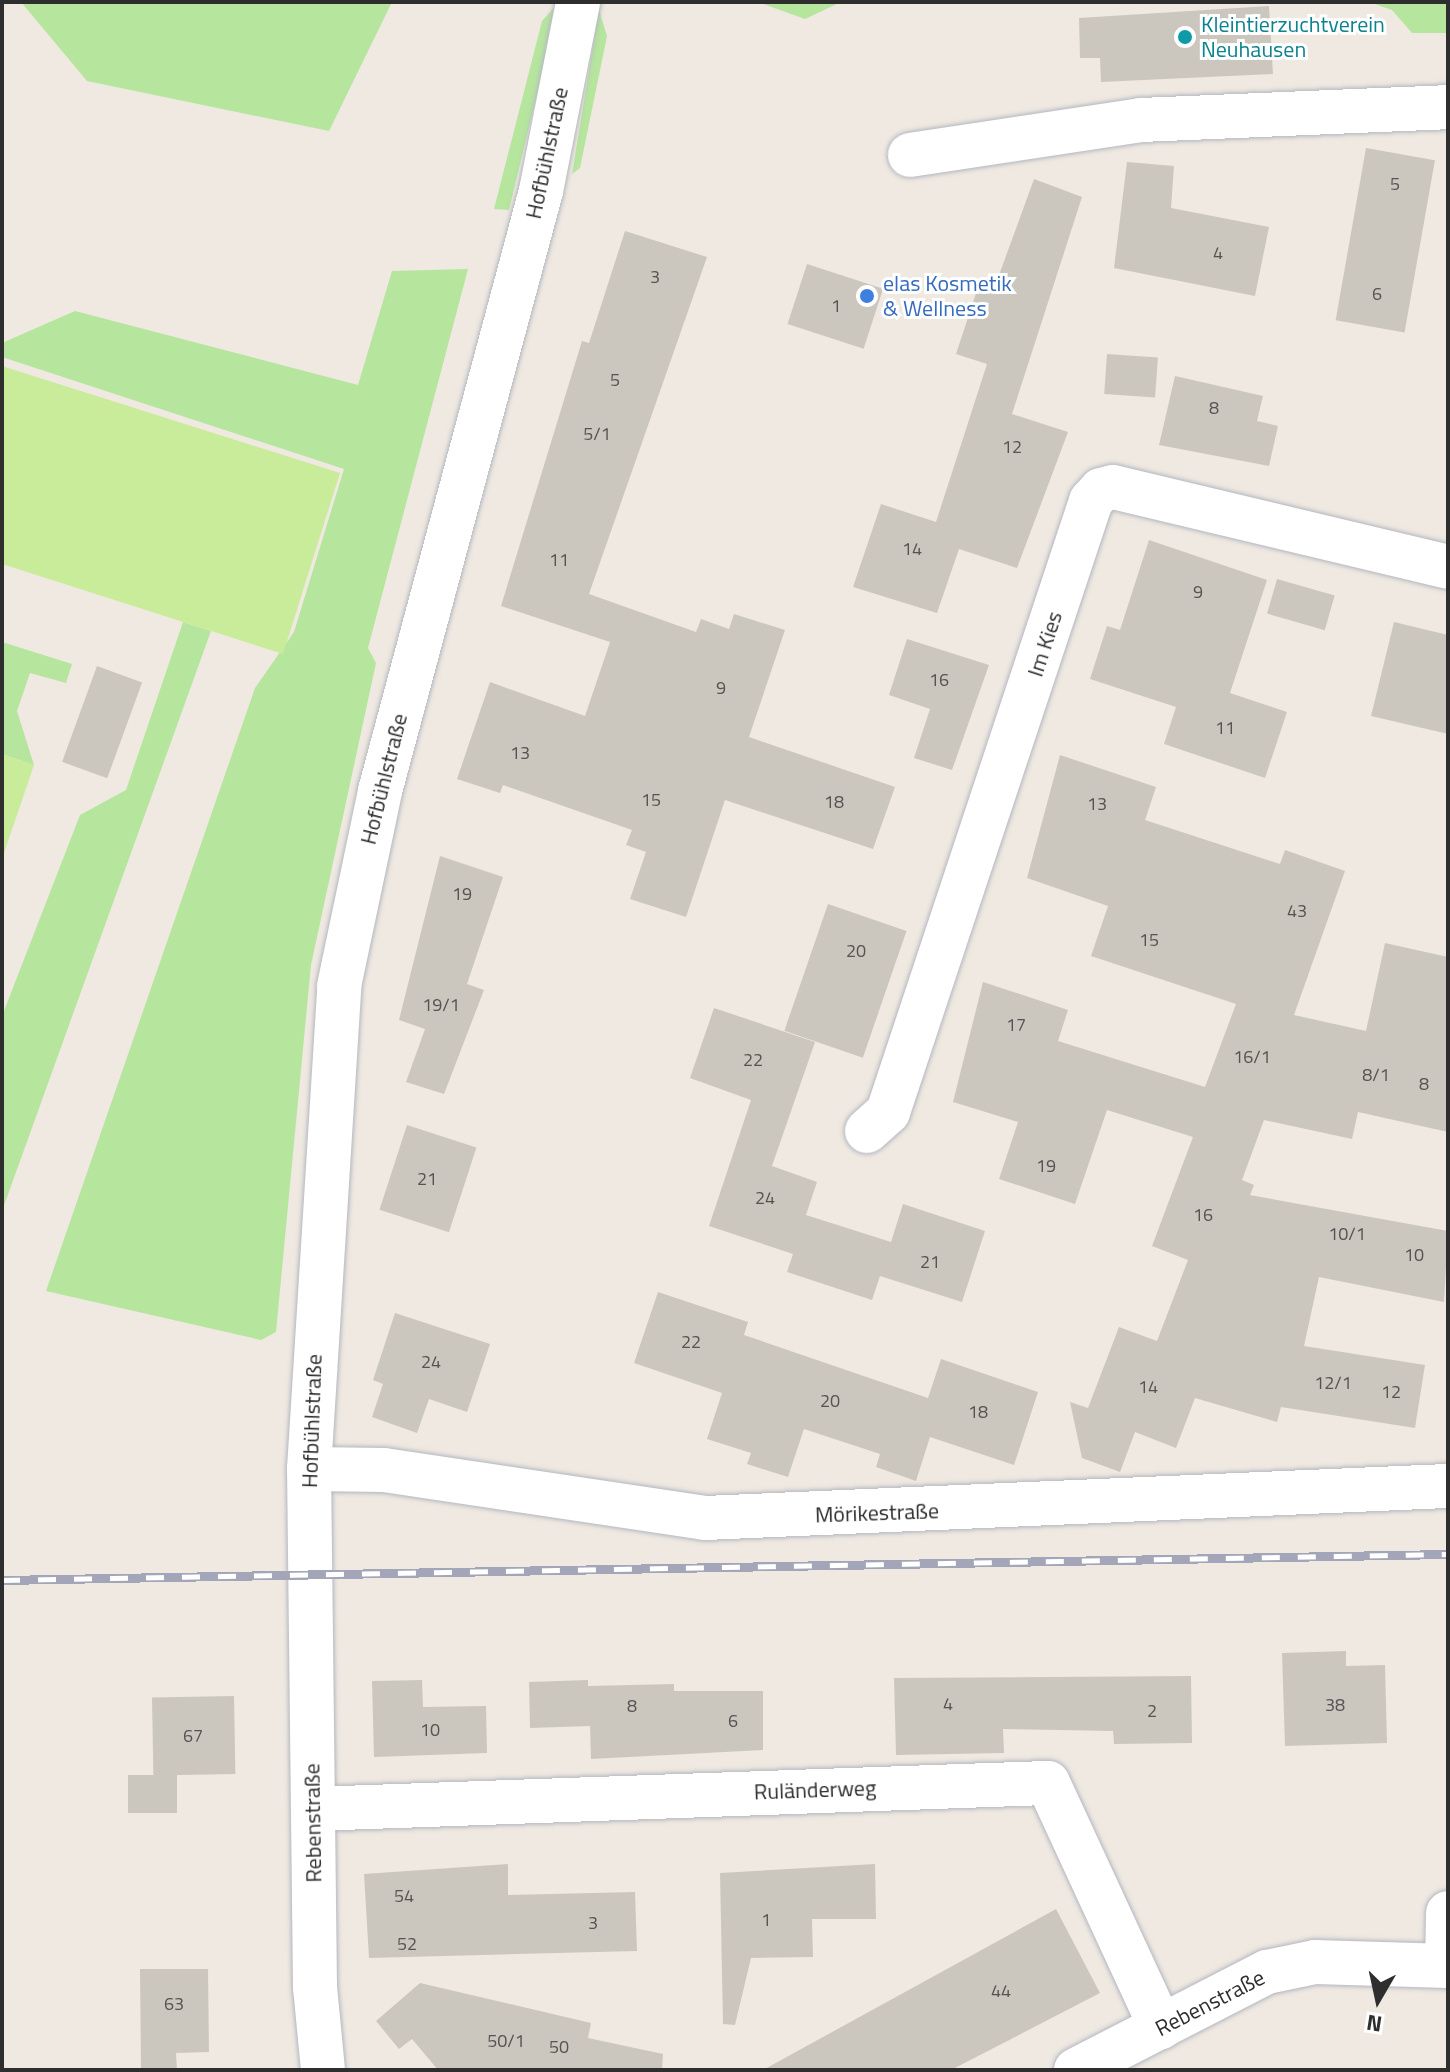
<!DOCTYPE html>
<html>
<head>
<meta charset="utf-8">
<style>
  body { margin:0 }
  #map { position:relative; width:1450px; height:2072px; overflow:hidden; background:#efe9e1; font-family:"Titillium Web",sans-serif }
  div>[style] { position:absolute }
  .green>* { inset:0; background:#b6e59e }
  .pitch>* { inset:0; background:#c9ec9a }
  .building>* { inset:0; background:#cbc7bf; transform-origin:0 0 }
  .roads { filter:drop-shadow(0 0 2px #b4b7c1) drop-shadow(0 0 2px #b4b7c1) }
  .minor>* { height:44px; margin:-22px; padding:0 22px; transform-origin:22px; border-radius:22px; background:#fff }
  .rail>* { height:9px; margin-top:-4.5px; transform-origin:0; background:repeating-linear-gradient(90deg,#fff 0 18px,#a3a6b8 0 36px); box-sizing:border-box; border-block:2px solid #a3a6b8 }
  .dots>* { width:22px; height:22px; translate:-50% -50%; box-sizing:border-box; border:4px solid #fff; border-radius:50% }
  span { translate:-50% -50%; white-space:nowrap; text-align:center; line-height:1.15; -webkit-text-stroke:6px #fff; paint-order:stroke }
  .number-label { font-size:18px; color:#555452 }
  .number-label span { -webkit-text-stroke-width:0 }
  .culture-label { font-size:22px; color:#0d838f }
  .left { translate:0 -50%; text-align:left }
  .street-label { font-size:22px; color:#2e2e2e }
  .shop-label { font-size:22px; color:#366cbe }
  .frame { position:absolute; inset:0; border:4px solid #2e2e2e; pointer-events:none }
  .north { position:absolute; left:1338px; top:1960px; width:80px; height:80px; -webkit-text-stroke:6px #fff; paint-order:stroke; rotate:189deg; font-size:22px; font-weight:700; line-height:32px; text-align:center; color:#2e2e2e }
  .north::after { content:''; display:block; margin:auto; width:28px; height:36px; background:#2e2e2e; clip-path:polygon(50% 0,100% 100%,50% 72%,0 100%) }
</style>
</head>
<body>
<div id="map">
  <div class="green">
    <div style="clip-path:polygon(21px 2px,392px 2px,329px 131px,87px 81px)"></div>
    <div style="clip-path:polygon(559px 2px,509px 210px,494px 209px,542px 21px)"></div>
    <div style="clip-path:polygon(758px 2px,841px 2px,805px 19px)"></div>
    <div style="clip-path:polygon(1369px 2px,1448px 2px,1448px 33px,1412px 33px,1392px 10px)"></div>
    <div style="clip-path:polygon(599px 10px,607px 36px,580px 168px,572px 174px)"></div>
    <div style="clip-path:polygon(468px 269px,368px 648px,376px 663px,311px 965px,276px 1332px,261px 1340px,46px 1291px,255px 688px,294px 632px,344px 469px,2px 357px,2px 343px,75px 311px,358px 385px,392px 271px)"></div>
    <div style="clip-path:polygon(183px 622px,211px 631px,2px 1211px,2px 1016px,80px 815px,126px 790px)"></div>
    <div style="clip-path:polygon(2px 642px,72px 664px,66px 683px,30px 673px,17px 711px,34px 765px,2px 754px)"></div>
  </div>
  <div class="pitch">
    <div style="clip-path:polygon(2px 366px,340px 473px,283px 654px,2px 564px)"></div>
    <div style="clip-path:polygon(2px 754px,34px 765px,2px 859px)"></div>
  </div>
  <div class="building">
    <div style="clip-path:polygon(1269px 6px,1273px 74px,1101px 82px,1100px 58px,1080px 58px,1079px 18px)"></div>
    <div style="left:1366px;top:148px;width:70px;height:175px;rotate:10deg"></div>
    <div style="clip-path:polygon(1127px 162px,1174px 166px,1171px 208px,1269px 227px,1255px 296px,1114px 268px)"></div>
    <div style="clip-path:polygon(1034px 179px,1082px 197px,1012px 414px,1068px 432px,1017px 568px,959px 549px,937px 613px,853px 587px,881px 504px,936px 522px,987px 364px,956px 354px,980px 281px,995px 286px)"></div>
    <div style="clip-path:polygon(625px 231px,707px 257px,589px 594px,696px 632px,701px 619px,729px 629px,734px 614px,785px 630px,749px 737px,895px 787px,873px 849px,725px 800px,686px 917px,630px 899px,646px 852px,626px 845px,632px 830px,503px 785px,500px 793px,457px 779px,490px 682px,585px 716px,610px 642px,501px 606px,582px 341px,589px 343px)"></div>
    <div style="left:807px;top:264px;width:80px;height:63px;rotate:18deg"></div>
    <div style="left:1107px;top:354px;width:51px;height:40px;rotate:4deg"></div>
    <div style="clip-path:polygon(1175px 376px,1263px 396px,1257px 421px,1278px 426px,1269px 466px,1159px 445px)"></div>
    <div style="clip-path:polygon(1149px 540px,1267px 580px,1230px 693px,1287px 712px,1265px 778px,1164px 744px,1176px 707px,1090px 679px,1107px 626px,1120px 630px)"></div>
    <div style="left:1277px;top:579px;width:60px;height:36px;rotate:16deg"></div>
    <div style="clip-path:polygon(1394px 622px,1448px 635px,1448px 734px,1371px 716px)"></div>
    <div style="clip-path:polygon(907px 639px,989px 665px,952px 770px,914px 758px,930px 709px,889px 695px)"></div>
    <div style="left:97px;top:666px;width:48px;height:102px;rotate:20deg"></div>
    <div style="clip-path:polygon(1060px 755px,1156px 787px,1145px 820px,1280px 864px,1285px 850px,1345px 871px,1294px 1015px,1366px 1031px,1385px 943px,1448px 957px,1448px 1132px,1358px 1112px,1352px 1139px,1264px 1120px,1242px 1180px,1254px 1185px,1250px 1195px,1448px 1231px,1444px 1302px,1319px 1277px,1304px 1346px,1425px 1365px,1415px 1428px,1281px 1407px,1277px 1422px,1195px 1398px,1176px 1448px,1135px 1432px,1120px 1472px,1082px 1458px,1070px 1402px,1088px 1408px,1119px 1327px,1157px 1341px,1188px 1260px,1152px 1246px,1193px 1137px,1107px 1110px,1075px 1204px,999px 1179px,1018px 1122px,953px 1102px,983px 982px,1068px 1010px,1058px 1041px,1205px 1087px,1236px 1004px,1091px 956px,1108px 906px,1027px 878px)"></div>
    <div style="clip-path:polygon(440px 856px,503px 877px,467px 984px,484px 990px,444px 1094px,406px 1082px,425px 1029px,399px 1020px)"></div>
    <div style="left:828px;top:904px;width:83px;height:134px;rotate:19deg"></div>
    <div style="clip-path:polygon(714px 1008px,815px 1042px,772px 1166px,817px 1182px,806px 1215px,891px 1242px,903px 1204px,985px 1231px,962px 1302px,880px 1276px,872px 1300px,787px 1272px,793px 1254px,709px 1226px,751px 1100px,690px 1078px)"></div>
    <div style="left:407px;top:1125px;width:73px;height:89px;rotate:18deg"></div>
    <div style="clip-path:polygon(658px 1292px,748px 1322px,744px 1335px,928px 1398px,941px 1359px,1038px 1392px,1014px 1465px,930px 1437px,916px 1481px,876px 1467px,880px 1454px,804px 1429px,788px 1477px,747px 1464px,751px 1453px,707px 1439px,722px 1393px,634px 1363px)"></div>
    <div style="clip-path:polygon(395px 1313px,490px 1344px,467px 1412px,429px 1399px,417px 1433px,372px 1417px,383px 1384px,373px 1380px)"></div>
    <div style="clip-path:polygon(1346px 1651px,1346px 1666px,1385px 1665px,1387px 1743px,1285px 1746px,1282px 1653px)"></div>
    <div style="clip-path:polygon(1191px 1676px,1192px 1743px,1114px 1744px,1113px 1731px,1003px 1729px,1004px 1753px,896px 1755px,894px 1678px)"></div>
    <div style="clip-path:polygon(422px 1680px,423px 1707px,486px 1706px,487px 1753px,374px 1757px,372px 1681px)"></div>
    <div style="clip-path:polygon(588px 1680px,588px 1686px,674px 1684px,674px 1691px,763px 1691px,763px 1750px,591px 1759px,590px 1726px,530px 1728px,529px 1682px)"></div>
    <div style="left:234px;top:1696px;width:78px;height:82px;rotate:89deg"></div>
    <div style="left:128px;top:1775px;width:49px;height:38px"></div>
    <div style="clip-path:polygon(508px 1864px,508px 1895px,635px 1892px,637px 1951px,369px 1958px,364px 1874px)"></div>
    <div style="clip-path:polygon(875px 1864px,876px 1919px,812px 1919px,813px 1957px,751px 1958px,735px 2025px,723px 2024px,720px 1873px)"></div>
    <div style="clip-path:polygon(1056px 1909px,1100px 1993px,951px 2070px,763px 2070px)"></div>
    <div style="clip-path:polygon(140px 1969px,208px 1969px,209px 2052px,176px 2053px,177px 2070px,141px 2070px)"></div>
    <div style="clip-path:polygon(420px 1983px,591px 2023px,588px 2038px,663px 2054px,662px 2070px,438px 2070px,412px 2039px,399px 2049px,376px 2021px)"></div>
  </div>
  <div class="roads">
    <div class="minor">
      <div style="left:910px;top:155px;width:234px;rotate:-8.6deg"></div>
      <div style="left:1141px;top:120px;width:307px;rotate:-2.4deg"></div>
      <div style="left:867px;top:1131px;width:28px;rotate:-42deg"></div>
      <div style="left:888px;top:1112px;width:644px;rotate:-71.62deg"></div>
      <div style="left:1091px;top:501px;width:15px;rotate:-48deg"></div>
      <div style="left:1101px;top:490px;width:12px;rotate:-14deg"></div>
      <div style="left:1113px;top:487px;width:344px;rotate:13.4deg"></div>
      <div style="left:309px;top:1469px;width:75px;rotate:0.8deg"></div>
      <div style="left:384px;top:1470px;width:325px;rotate:8.5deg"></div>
      <div style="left:705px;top:1518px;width:744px;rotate:-2.47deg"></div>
      <div style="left:313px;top:1809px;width:735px;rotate:-2.03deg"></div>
      <div style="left:1048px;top:1783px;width:269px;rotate:65.2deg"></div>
      <div style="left:1447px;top:1966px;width:53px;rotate:-88.9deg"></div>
      <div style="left:323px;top:2070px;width:83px;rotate:-95.5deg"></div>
      <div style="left:315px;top:1987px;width:518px;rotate:-90.66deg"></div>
      <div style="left:309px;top:1469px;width:484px;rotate:-86.4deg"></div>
      <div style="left:339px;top:986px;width:199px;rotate:-78.1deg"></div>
      <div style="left:380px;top:791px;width:621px;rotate:-74.98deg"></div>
      <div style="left:541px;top:191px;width:193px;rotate:-78.9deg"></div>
      <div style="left:1076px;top:2070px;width:215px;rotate:-27.2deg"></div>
      <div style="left:1267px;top:1972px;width:49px;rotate:-11.8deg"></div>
      <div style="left:1315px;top:1962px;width:133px;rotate:1.7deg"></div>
    </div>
  </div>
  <div class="rail">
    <div style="left:2px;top:1580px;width:1446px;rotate:-1.03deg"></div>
  </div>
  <div class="dots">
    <div style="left:1185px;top:37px;background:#0f9aa8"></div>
    <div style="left:867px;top:296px;background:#3f7fe0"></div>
  </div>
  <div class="number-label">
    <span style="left:1395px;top:184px">5</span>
    <span style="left:1218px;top:253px">4</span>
    <span style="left:655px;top:277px">3</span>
    <span style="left:1377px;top:294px">6</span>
    <span style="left:836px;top:306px">1</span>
    <span style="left:615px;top:380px">5</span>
    <span style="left:1214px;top:408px">8</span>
    <span style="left:597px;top:434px">5/1</span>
    <span style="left:1012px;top:447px">12</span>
    <span style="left:912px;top:549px">14</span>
    <span style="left:559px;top:560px">11</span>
    <span style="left:1198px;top:592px">9</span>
    <span style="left:939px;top:680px">16</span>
    <span style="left:721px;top:688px">9</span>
    <span style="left:1225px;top:728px">11</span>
    <span style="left:520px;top:753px">13</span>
    <span style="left:651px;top:800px">15</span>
    <span style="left:834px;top:802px">18</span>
    <span style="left:1097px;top:804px">13</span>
    <span style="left:462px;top:894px">19</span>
    <span style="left:1297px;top:911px">43</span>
    <span style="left:1149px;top:940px">15</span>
    <span style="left:856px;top:951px">20</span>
    <span style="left:441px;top:1005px">19/1</span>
    <span style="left:1016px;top:1025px">17</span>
    <span style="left:1252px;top:1057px">16/1</span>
    <span style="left:753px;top:1060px">22</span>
    <span style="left:1376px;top:1075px">8/1</span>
    <span style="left:1424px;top:1084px">8</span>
    <span style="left:1046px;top:1166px">19</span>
    <span style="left:427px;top:1179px">21</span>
    <span style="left:765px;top:1198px">24</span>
    <span style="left:1203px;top:1215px">16</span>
    <span style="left:1347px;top:1234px">10/1</span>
    <span style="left:1414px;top:1255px">10</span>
    <span style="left:930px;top:1262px">21</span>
    <span style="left:691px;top:1342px">22</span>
    <span style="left:431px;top:1362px">24</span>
    <span style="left:1333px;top:1383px">12/1</span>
    <span style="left:1148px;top:1387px">14</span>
    <span style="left:1391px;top:1392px">12</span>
    <span style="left:830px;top:1401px">20</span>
    <span style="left:978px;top:1412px">18</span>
    <span style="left:948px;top:1704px">4</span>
    <span style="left:1335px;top:1705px">38</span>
    <span style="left:632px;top:1706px">8</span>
    <span style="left:1152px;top:1711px">2</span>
    <span style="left:733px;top:1721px">6</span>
    <span style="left:430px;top:1730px">10</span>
    <span style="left:193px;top:1736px">67</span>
    <span style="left:404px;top:1896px">54</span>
    <span style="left:766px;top:1920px">1</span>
    <span style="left:593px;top:1923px">3</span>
    <span style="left:407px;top:1944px">52</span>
    <span style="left:1001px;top:1991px">44</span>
    <span style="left:174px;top:2004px">63</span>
    <span style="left:506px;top:2041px">50/1</span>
    <span style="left:559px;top:2047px">50</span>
  </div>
  <div class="culture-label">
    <span class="left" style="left:1201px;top:37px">Kleintierzuchtverein<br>Neuhausen</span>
  </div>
  <div class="street-label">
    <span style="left:547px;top:153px;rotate:-78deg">Hofbühlstraße</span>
    <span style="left:1045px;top:644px;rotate:-72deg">Im Kies</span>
    <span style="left:384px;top:779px;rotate:-76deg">Hofbühlstraße</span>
    <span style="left:312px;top:1421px;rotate:-88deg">Hofbühlstraße</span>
    <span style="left:877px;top:1513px;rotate:-2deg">Mörikestraße</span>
    <span style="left:815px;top:1790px;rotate:-2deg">Ruländerweg</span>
    <span style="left:313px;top:1823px;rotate:-91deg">Rebenstraße</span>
    <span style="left:1210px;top:2003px;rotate:-27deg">Rebenstraße</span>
  </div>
  <div class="shop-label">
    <span class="left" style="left:883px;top:296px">elas Kosmetik<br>&amp; Wellness</span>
  </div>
  <div class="frame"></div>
  <div class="north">N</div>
</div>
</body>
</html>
